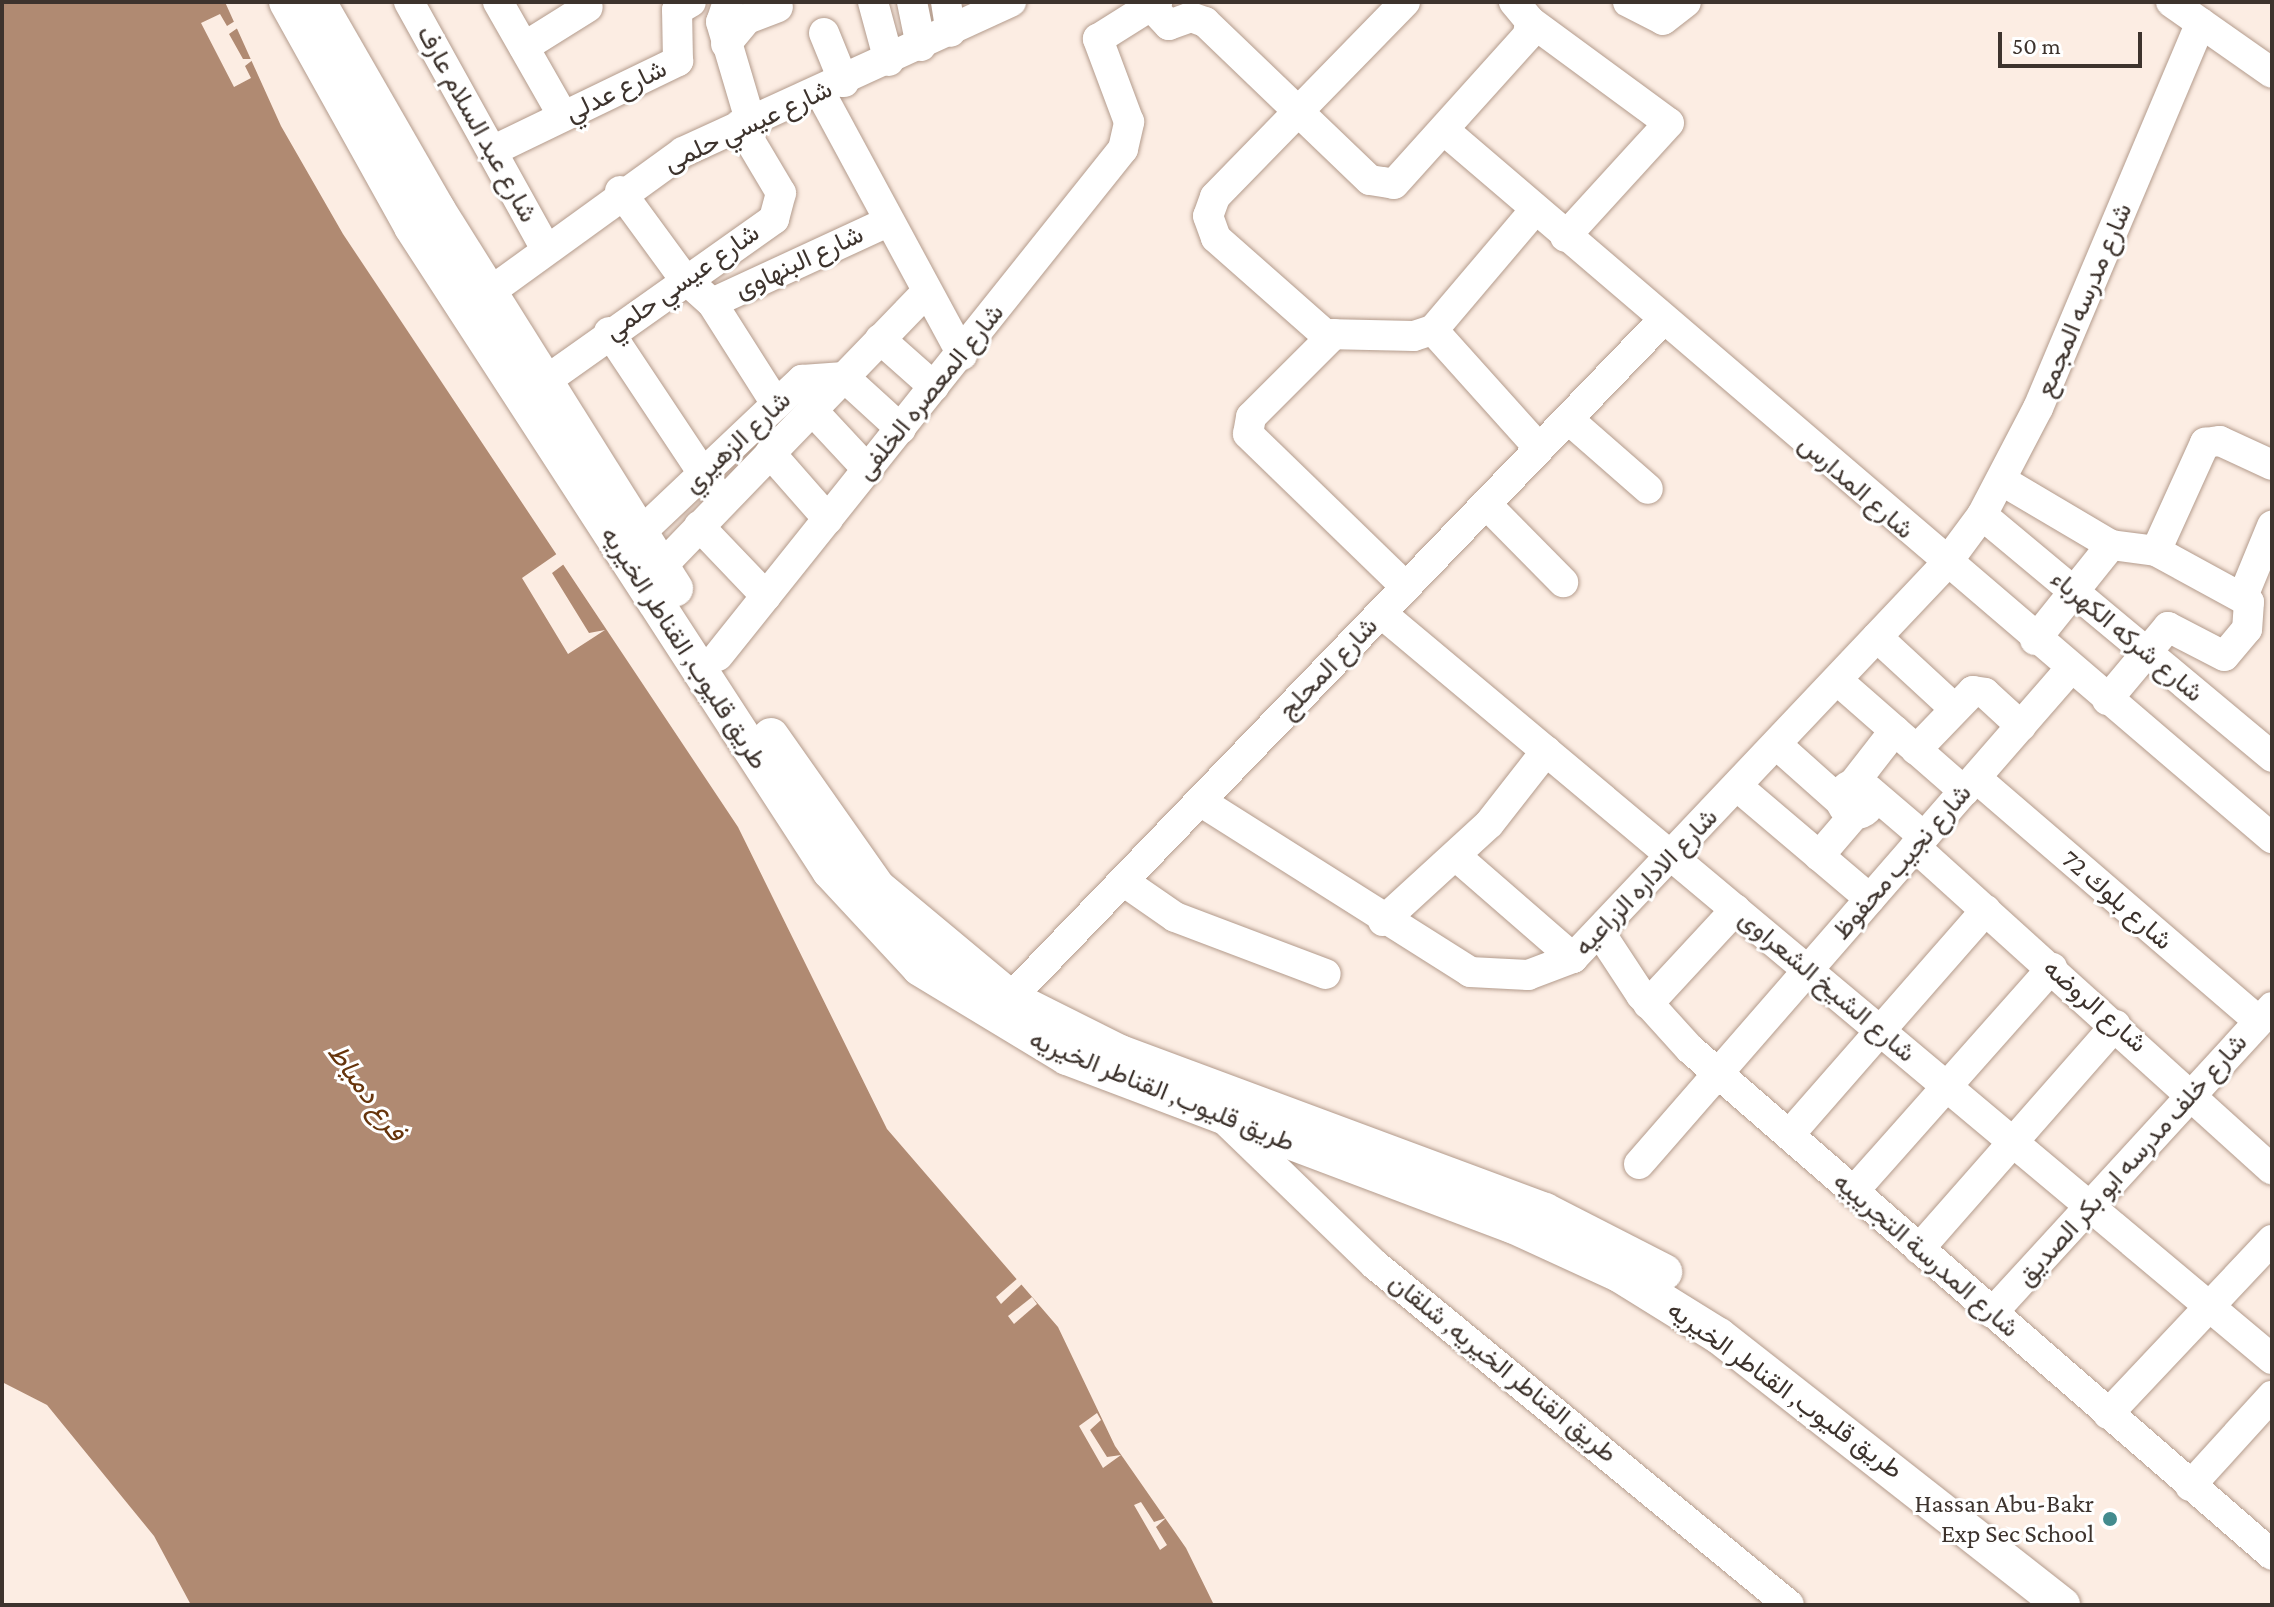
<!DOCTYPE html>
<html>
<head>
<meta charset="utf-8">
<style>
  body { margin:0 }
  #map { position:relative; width:2274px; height:1607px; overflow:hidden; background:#fcede3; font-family:"Crimson Pro",Vazirmatn,serif }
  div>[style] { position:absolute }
  .water>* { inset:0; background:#b08a72 }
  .pier>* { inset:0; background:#fcede3 }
  .roads { filter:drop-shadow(0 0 2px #b39b8c) drop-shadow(0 0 2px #b39b8c) }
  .minor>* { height:30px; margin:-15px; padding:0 15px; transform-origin:15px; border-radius:15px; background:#fff }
  .minor>.ring { margin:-15px; padding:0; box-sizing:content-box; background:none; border:30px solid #fff; border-radius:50% }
  .major>* { height:36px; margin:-18px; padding:0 18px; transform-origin:18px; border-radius:18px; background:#fff }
  .dots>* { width:22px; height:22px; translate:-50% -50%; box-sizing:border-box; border:4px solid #fff; border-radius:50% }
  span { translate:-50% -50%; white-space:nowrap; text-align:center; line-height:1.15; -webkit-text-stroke:6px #fff; paint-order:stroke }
  .street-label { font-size:26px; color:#3d332d }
  .poi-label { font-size:26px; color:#3d332d }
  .right { translate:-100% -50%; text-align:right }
  .water-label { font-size:28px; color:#66340c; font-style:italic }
  .frame { position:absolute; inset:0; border:4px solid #3d332d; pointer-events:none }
  .scale { position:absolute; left:1998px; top:32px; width:144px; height:36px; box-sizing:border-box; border:4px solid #3d332d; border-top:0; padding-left:10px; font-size:24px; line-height:28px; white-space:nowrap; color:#3d332d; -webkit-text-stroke:6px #fff; paint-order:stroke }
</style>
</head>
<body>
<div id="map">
  <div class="water">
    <div style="clip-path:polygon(2px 2px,225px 2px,281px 126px,343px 234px,738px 827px,887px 1129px,1058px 1327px,1115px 1446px,1186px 1548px,1214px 1605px,191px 1605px,154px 1536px,47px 1405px,2px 1382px)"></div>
  </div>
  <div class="pier">
    <div style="clip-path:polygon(220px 14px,227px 26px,235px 21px,239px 27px,229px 34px,243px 59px,254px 59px,245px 66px,251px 78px,234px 87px,201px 23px)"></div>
    <div style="clip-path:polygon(558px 553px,564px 564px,552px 573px,589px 633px,605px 630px,568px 654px,522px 578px)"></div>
    <div style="clip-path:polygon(1018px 1278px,1022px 1284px,1001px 1304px,996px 1297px)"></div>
    <div style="clip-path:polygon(1032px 1297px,1037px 1304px,1014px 1324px,1008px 1316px)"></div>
    <div style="clip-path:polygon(1097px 1413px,1101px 1420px,1090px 1430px,1107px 1457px,1121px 1455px,1103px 1468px,1079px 1426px)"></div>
    <div style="clip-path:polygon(1141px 1502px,1154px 1522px,1166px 1518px,1156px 1527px,1167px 1545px,1160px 1550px,1134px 1505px)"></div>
  </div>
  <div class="roads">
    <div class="minor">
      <div style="left:409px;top:2px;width:280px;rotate:61deg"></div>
      <div style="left:498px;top:2px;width:131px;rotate:60.3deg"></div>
      <div style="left:728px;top:2px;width:21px;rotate:109deg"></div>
      <div style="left:721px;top:22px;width:102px;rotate:73.5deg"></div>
      <div style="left:873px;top:2px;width:61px;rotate:74.8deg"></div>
      <div style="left:912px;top:2px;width:45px;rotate:78.4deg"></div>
      <div style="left:946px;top:2px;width:30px;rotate:81deg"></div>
      <div style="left:1405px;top:2px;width:272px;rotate:134.3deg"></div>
      <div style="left:1215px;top:197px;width:20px;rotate:110deg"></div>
      <div style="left:1208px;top:216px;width:23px;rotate:70deg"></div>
      <div style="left:1216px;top:238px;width:145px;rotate:41.4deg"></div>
      <div style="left:1325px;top:334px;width:89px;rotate:1.3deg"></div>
      <div style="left:1414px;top:336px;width:20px;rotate:-18deg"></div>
      <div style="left:1433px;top:330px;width:156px;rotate:-49.7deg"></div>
      <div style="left:1628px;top:2px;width:39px;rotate:27deg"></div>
      <div style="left:1663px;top:20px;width:29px;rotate:-38deg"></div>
      <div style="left:2171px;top:2px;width:123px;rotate:35.1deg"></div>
      <div style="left:1151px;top:6px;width:26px;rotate:47deg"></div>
      <div style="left:1169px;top:25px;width:23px;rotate:-20deg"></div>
      <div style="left:1191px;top:17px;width:15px;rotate:20deg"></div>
      <div style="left:1205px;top:22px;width:228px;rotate:43.8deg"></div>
      <div style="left:1370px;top:180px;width:24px;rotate:9deg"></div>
      <div style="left:1394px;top:184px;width:200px;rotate:-48deg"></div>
      <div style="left:1528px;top:35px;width:14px;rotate:-82deg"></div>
      <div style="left:1530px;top:21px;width:25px;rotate:-130deg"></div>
      <div style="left:1530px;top:21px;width:172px;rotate:36.3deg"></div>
      <div style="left:1669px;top:123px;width:154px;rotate:132.4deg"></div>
      <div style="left:824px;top:33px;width:53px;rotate:67.8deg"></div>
      <div style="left:726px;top:44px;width:33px;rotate:-50deg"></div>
      <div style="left:747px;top:19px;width:33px;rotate:-21deg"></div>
      <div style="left:524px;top:47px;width:75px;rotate:-32deg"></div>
      <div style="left:820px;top:92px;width:299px;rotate:61.6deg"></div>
      <div style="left:1445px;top:131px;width:1088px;rotate:40.53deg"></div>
      <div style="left:492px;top:151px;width:207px;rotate:-25.8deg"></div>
      <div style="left:678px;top:61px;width:51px;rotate:-91.1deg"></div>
      <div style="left:677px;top:10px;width:16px;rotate:-30deg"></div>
      <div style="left:620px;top:191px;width:107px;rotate:53.8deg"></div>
      <div style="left:683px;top:277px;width:39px;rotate:42deg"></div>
      <div style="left:712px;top:303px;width:120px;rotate:57.6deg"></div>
      <div style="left:712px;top:303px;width:193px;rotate:-24.8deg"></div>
      <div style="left:473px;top:304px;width:259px;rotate:-35.9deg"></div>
      <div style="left:683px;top:152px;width:361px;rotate:-24.6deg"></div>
      <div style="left:1433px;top:330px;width:159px;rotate:48.1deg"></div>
      <div style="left:609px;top:332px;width:190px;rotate:56.4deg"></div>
      <div style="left:1334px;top:334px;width:117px;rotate:135deg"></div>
      <div style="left:1251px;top:417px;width:17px;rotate:100deg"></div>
      <div style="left:1248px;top:434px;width:220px;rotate:44.1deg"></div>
      <div style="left:880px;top:339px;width:72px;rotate:41.6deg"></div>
      <div style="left:544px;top:382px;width:282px;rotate:-35.3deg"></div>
      <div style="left:774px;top:219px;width:27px;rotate:-75deg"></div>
      <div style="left:781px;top:193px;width:80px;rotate:-120.7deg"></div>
      <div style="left:812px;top:410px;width:82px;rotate:47deg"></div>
      <div style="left:1568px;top:419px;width:106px;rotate:41.2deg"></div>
      <div style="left:770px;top:453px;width:88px;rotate:48.7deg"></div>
      <div style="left:2001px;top:480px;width:128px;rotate:30.6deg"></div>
      <div style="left:2111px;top:545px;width:45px;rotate:7.6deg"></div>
      <div style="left:2156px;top:551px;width:106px;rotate:28.7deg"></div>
      <div style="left:2249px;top:602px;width:27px;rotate:94deg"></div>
      <div style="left:2247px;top:629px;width:35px;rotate:130deg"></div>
      <div style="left:2224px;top:656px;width:63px;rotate:-152.6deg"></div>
      <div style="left:2168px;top:627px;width:95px;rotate:129.9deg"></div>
      <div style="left:1486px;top:504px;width:110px;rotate:45.4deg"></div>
      <div style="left:1982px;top:515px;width:378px;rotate:39.8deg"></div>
      <div style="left:699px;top:526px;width:97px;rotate:46.3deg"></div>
      <div style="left:640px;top:533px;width:223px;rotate:-43.4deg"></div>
      <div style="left:802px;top:380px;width:42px;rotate:-4.1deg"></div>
      <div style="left:844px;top:377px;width:77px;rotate:42.4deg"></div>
      <div style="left:2156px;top:551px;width:119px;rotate:-65.6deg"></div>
      <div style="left:2205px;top:443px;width:15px;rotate:-8deg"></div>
      <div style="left:2220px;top:441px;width:57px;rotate:24.8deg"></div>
      <div style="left:660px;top:568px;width:381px;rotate:-46deg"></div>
      <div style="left:2244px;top:594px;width:74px;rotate:-67.6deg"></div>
      <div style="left:1381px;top:613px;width:1162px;rotate:39.94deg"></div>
      <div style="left:1877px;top:637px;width:105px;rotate:42.7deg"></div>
      <div style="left:2035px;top:640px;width:122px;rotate:-51.3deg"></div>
      <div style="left:718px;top:656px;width:649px;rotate:-51.38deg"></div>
      <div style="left:1123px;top:149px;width:28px;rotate:-77deg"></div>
      <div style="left:1129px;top:122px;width:89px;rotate:-110.5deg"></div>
      <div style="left:1098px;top:39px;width:70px;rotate:-32.1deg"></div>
      <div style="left:1837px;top:680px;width:169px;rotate:41.2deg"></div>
      <div style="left:1777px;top:745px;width:87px;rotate:41.7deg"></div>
      <div style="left:1916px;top:750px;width:82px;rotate:-46deg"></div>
      <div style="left:1973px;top:691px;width:12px;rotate:9deg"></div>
      <div style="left:1985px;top:693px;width:49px;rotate:42.5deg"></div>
      <div style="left:1976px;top:778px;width:373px;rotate:40.7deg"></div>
      <div class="ring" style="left:1841px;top:784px;width:0;height:0"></div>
      <div style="left:1853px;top:784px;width:68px;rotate:-52.1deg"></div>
      <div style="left:1738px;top:787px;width:173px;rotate:40.3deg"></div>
      <div style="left:1869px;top:790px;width:72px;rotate:40.5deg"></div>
      <div style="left:1200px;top:801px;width:320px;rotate:32.3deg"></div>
      <div style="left:1470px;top:972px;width:58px;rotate:3deg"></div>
      <div style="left:1528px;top:975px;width:48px;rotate:-20.7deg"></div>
      <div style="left:1573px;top:958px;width:541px;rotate:-46.57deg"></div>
      <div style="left:1945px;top:565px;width:62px;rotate:-53.5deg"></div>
      <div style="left:1982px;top:515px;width:121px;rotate:-62.4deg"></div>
      <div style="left:2038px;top:408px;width:418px;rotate:-67.1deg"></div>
      <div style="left:1915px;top:847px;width:481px;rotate:42.1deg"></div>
      <div style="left:1819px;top:856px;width:55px;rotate:-49.4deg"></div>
      <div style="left:1457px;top:857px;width:154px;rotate:41deg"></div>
      <div style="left:1123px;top:881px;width:63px;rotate:34.7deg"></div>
      <div style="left:1175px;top:917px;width:161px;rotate:20.7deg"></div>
      <div style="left:1383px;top:921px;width:144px;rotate:-42.5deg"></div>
      <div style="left:1489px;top:824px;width:93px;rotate:-52deg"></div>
      <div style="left:1601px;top:934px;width:73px;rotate:56.7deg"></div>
      <div style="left:1641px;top:995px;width:73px;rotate:47.8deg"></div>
      <div style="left:1690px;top:1049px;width:771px;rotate:41deg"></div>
      <div style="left:1648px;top:1004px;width:129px;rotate:-47.2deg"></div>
      <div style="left:994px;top:1015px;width:966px;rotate:-46.09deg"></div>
      <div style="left:1226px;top:1121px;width:206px;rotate:44deg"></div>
      <div style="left:1374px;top:1264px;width:537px;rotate:39.41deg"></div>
      <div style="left:1789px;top:1135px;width:299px;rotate:-48.8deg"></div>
      <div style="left:1639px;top:1164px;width:656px;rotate:-48.95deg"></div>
      <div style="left:1853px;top:1192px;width:300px;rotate:-48.4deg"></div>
      <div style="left:1919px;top:1249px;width:298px;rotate:-48.7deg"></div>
      <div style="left:1992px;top:1313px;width:415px;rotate:-47.5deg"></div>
      <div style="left:2108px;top:1414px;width:239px;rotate:-46.7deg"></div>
      <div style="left:2190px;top:1486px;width:122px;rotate:-47.7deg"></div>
    </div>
    <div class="major">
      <div style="left:287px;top:2px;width:257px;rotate:60.9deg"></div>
      <div style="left:412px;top:227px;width:768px;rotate:57.01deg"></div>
      <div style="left:830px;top:871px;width:132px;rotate:47.1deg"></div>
      <div style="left:920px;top:968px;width:172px;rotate:31.2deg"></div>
      <div style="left:1067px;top:1057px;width:476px;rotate:20.7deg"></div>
      <div style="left:1512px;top:1225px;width:118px;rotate:24.6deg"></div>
      <div style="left:1619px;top:1274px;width:118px;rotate:31.8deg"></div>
      <div style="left:1719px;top:1336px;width:436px;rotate:38.1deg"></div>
      <div style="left:318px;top:2px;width:239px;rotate:60.1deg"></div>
      <div style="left:437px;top:209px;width:448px;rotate:57.9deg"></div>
      <div style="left:771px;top:736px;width:184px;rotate:54.9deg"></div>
      <div style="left:877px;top:887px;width:173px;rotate:39.8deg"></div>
      <div style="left:1010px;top:998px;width:123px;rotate:26.6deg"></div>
      <div style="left:1120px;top:1053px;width:453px;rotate:20.4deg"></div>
      <div style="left:1545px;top:1211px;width:134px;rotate:27.1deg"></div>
    </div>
  </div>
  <div class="dots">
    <div style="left:2110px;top:1519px;background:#438b8e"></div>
  </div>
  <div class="street-label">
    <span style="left:616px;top:91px;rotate:-26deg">شارع عدلي</span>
    <span style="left:477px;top:124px;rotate:61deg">شارع عبد السلام عارف</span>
    <span style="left:748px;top:126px;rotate:-25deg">شارع عيسي حلمى</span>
    <span style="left:799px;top:262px;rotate:-25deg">شارع البنهاوى</span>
    <span style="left:682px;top:282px;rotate:-35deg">شارع عيسي حلمي</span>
    <span style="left:2084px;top:300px;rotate:-67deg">شارع مدرسه المجمع</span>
    <span style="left:930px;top:392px;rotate:-51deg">شارع المعصره الخلفى</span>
    <span style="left:737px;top:442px;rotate:-43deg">شارع الزهيري</span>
    <span style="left:1856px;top:487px;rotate:41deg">شارع المدارس</span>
    <span style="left:2127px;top:636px;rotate:40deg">شارع شركه الكهرباء</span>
    <span style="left:684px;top:648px;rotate:57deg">طريق قليوب, القناطر الخيريه</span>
    <span style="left:1328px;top:668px;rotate:-46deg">شارع المحلج</span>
    <span style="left:1902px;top:862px;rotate:-49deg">شارع نجيب محفوظ</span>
    <span style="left:1646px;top:882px;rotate:-46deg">شارع الاداره الزراعيه</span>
    <span style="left:2117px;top:900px;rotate:41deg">شارع بلوك 72</span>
    <span style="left:1827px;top:986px;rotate:40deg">شارع الشيخ الشعراوى</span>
    <span style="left:2095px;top:1006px;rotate:41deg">شارع الروضه</span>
    <span style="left:1162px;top:1091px;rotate:22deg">طريق قليوب, القناطر الخيريه</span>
    <span style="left:2132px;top:1160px;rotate:-48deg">شارع خلف مدرسه ابو بكر الصديق</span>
    <span style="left:1926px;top:1255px;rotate:41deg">شارع المدرسة التجريبيه</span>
    <span style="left:1503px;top:1368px;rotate:39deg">طريق القناطر الخيريه, شلقان</span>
    <span style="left:1785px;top:1390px;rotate:36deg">طريق قليوب, القناطر الخيريه</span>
  </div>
  <div class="poi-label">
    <span class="right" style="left:2094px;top:1519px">Hassan Abu-Bakr<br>Exp Sec School</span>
  </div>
  <div class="water-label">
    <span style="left:367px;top:1092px;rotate:54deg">فرع دمياط</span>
  </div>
  <div class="frame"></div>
  <div class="scale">50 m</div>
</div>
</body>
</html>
